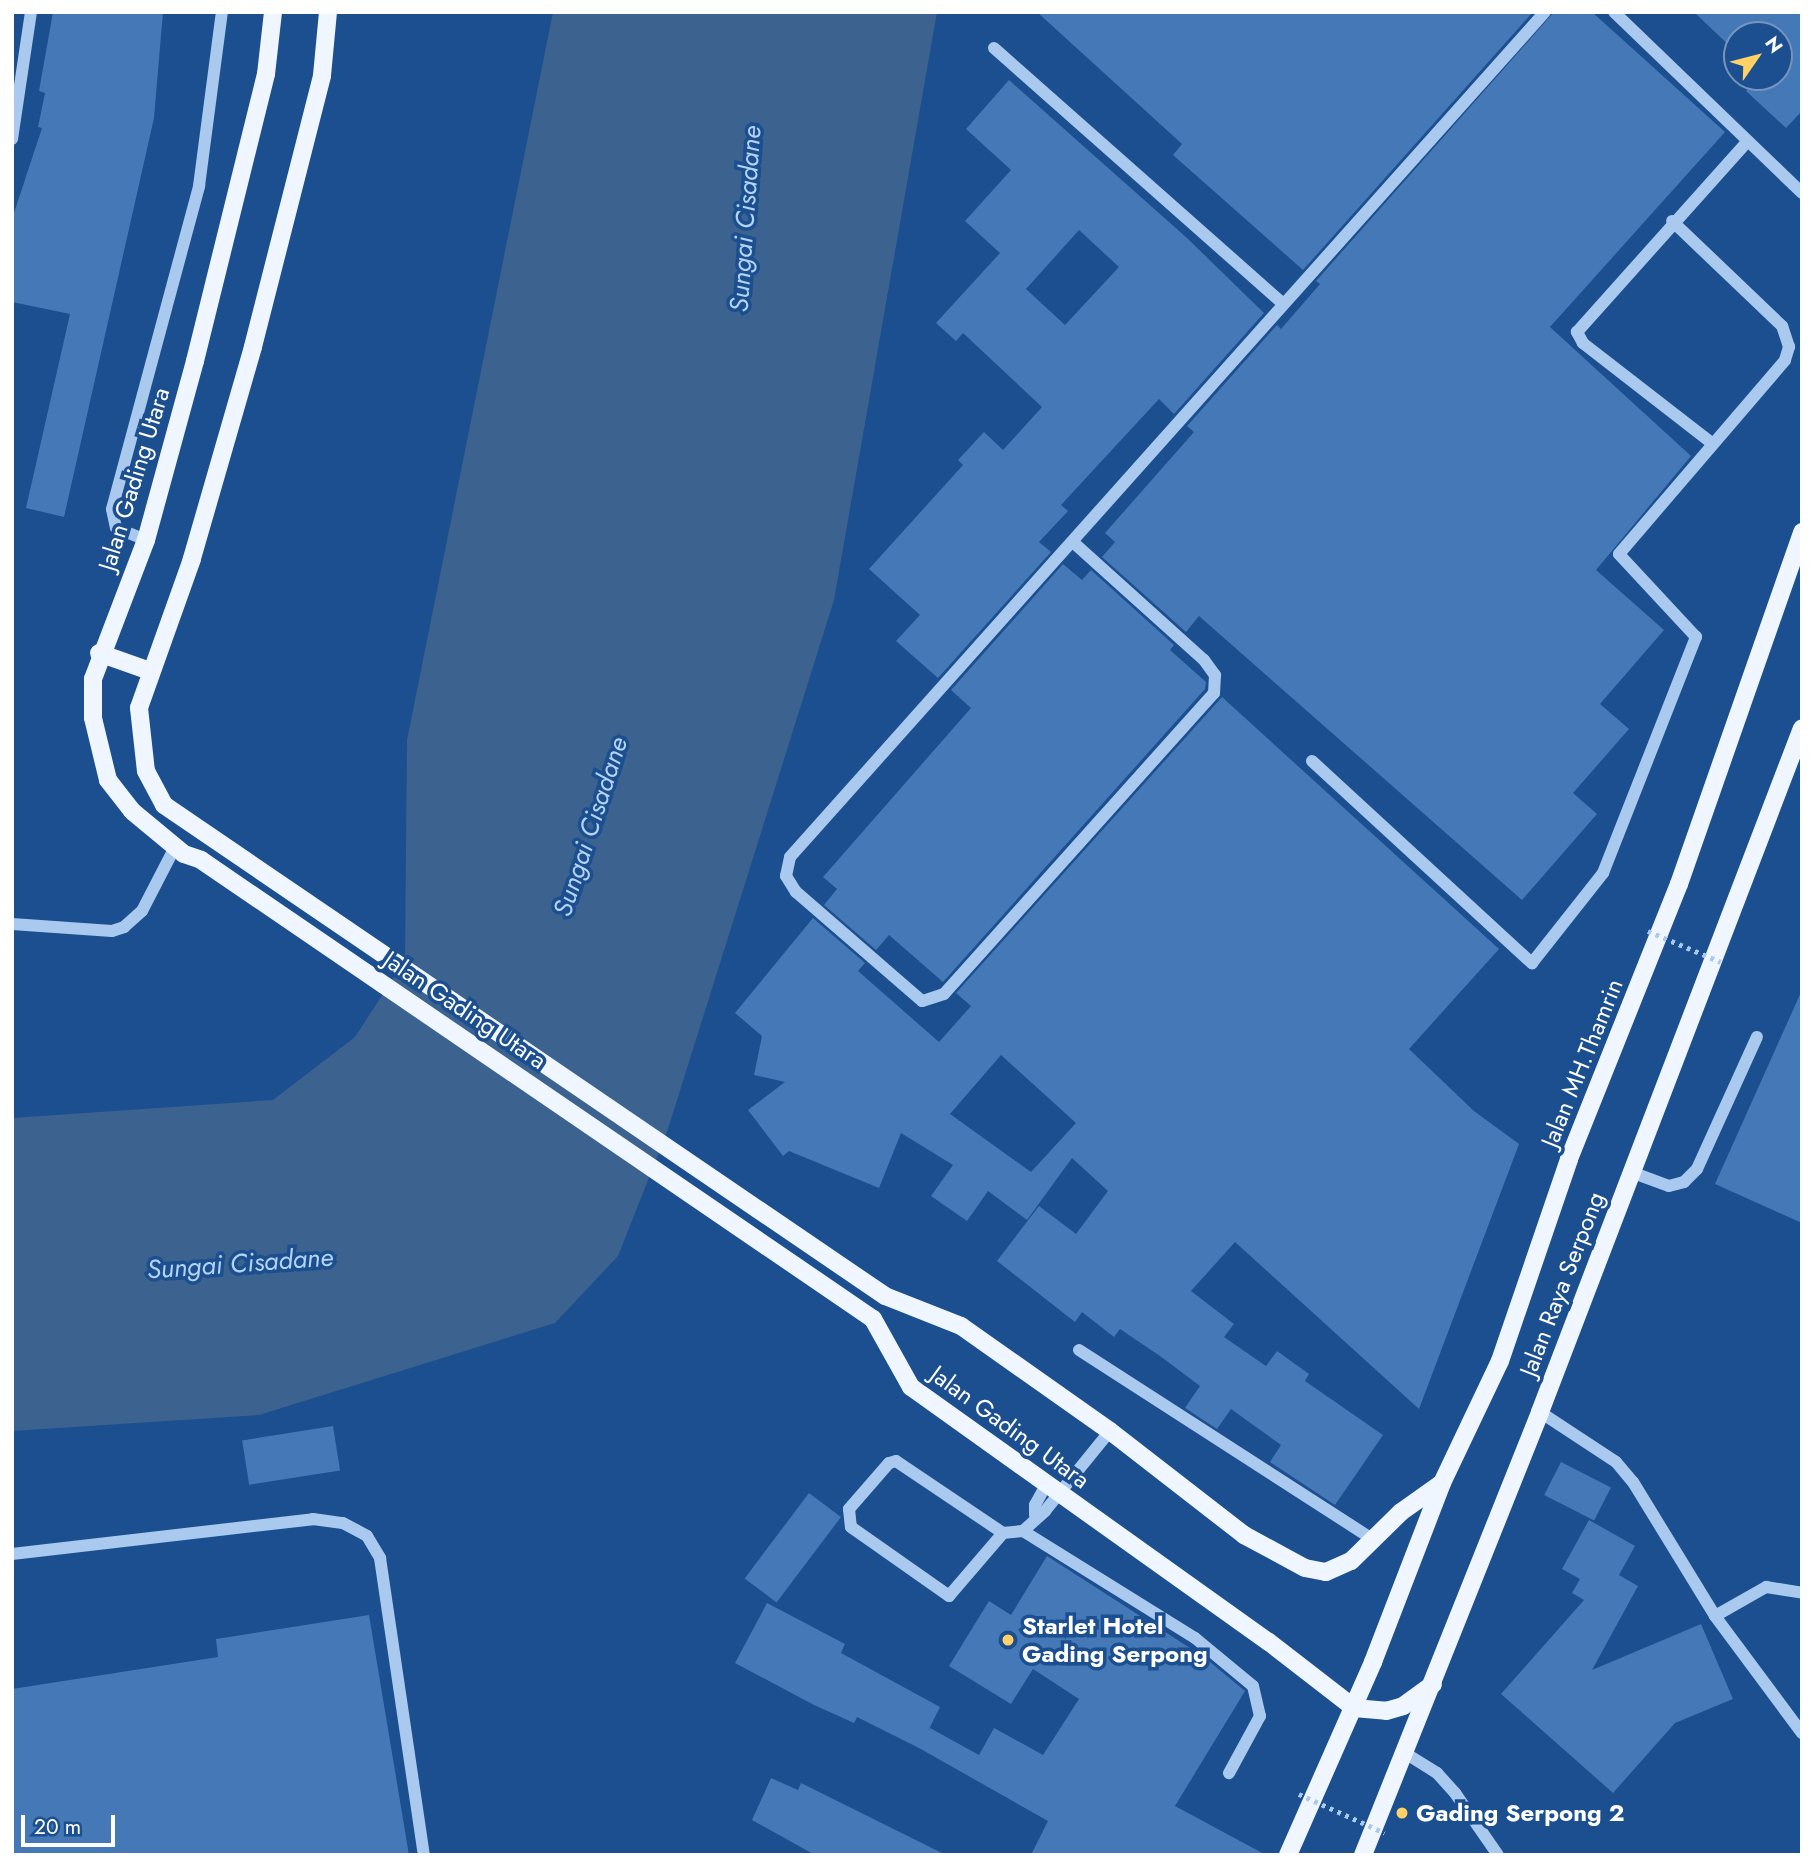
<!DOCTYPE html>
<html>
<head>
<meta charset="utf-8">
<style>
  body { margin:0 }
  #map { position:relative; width:1814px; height:1867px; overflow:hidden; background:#1b4f8f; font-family:Jost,sans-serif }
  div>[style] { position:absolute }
  .water>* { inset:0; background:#3c6290 }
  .building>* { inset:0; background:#4478b7; transform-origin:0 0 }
  .minor>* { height:12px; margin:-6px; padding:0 6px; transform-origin:6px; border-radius:6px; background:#a9c9ee }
  .major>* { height:18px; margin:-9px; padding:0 9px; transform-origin:9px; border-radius:9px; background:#f0f6ff }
  .path-bridge>* { height:4.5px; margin-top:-2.25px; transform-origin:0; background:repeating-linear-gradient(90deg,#a9c9ee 0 3.5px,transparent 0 8.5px) }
  .dots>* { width:19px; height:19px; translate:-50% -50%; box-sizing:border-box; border:4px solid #1b4f8f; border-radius:50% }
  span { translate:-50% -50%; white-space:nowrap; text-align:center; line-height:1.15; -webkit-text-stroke:7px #1b4f8f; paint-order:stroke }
  .street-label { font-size:24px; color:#fff }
  .poi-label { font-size:24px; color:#fff; font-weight:700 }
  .left { translate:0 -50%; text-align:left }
  .water-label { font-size:26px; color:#b5d3f5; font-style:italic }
  .frame { position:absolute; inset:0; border:14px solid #fff; pointer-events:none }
  .north { position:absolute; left:1723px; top:21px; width:70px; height:70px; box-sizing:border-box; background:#1b4f8f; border:2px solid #7695bc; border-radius:50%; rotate:55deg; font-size:19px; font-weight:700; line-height:28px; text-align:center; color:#fff }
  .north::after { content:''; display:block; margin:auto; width:24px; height:32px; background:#ffd166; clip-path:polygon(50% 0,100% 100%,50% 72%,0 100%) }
  .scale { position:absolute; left:21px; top:1815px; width:94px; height:32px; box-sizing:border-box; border:4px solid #fff; border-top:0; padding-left:9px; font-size:21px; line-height:24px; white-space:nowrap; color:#fff; -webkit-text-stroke:5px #1b4f8f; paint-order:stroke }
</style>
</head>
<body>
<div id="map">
  <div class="water">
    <div style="clip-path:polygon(553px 12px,937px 12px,834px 600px,667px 1132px,618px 1256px,555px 1323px,259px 1415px,12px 1431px,12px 1118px,273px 1100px,355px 1037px,405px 960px,407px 740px)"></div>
  </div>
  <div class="building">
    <div style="clip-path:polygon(53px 12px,163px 12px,154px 118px,64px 517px,26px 508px,70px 314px,12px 302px,12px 219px,42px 128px,38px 127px,45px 93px,39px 91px)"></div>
    <div style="clip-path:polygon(1037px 12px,1533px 12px,1303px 270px,1173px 155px,1182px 144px)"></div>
    <div style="clip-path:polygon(1554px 12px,1592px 12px,1725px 132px,1550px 327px,1691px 456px,1596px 570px,1664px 630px,1600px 704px,1629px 729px,1573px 793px,1597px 814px,1522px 900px,1199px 616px,1186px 632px,1102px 557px,1115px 542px,1105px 533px,1194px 432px,1187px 426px,1277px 325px,1281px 329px,1320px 284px,1316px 281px)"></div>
    <div style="clip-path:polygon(1694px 12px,1802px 12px,1802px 111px,1786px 128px,1746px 91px,1759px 77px,1779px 77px,1779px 35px,1737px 35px,1737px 53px)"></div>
    <div style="clip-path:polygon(evenodd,1009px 80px,1187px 238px,1264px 313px,1174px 414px,1159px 399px,1061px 505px,1068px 511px,1039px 542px,1051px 552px,938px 678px,896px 641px,920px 615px,869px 569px,963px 465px,958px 460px,984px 432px,1003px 450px,1042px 407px,963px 333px,956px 341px,936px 323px,1000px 253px,965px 221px,1011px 170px,966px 129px,1009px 80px,1079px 230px,1119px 267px,1065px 325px,1026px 289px,1079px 230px)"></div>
    <div style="clip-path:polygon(1063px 564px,1082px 580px,1091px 570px,1174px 645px,1170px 650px,1206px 682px,1205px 689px,943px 982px,889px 935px,876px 950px,824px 905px,837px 889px,823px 877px,971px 708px,951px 690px)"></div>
    <div style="clip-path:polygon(evenodd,1222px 697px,1499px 949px,1409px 1049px,1474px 1111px,1519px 1144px,1419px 1409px,1235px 1242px,1191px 1291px,1234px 1324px,1224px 1337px,1266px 1366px,1277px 1351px,1309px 1374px,1305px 1381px,1383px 1435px,1335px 1505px,1270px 1462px,1281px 1445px,1231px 1409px,1217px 1429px,1185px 1408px,1200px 1386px,1160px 1356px,1120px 1329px,1114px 1337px,1082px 1312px,1075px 1322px,997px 1261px,1039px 1206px,1076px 1234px,1108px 1191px,1072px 1158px,1027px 1220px,988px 1191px,967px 1221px,931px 1196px,953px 1165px,901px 1133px,879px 1188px,789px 1151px,783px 1156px,748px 1110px,785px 1082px,754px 1075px,762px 1036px,735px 1013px,813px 918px,865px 963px,858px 971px,939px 1042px,971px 1006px,956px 993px,1222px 697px,1001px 1055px,1076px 1123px,1031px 1172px,950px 1114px,1001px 1055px)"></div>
    <div style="clip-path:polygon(1802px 990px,1802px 1223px,1715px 1184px)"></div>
    <div style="left:333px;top:1426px;width:45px;height:92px;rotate:81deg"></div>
    <div style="left:1561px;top:1462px;width:56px;height:37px;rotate:27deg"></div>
    <div style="left:809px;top:1493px;width:40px;height:107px;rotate:37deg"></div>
    <div style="clip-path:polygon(1589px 1520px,1635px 1546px,1619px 1575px,1638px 1586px,1592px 1670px,1701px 1624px,1733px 1699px,1675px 1723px,1613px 1793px,1501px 1694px,1584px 1600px,1572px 1593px,1580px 1579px,1562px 1569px)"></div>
    <div style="clip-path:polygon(1047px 1556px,1204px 1657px,1245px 1691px,1175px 1806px,1266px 1855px,1031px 1855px,1048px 1821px,919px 1748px,857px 1717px,854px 1723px,814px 1705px,735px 1663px,767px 1603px,845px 1644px,841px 1653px,940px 1707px,928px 1731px,930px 1728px,979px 1755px,994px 1728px,1043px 1755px,1079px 1699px,1033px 1669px,1011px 1704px,949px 1666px,989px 1601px,1011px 1615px)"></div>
    <div style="clip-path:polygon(369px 1615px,409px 1855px,12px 1855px,12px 1689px,218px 1657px,216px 1639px)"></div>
    <div style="clip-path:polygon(771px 1778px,798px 1790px,801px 1783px,946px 1855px,815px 1855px,752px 1820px)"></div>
  </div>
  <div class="minor">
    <div style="left:1614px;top:12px;width:261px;rotate:43.9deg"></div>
    <div style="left:994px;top:48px;width:386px;rotate:41.5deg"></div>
    <div style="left:12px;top:139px;width:128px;rotate:-81.5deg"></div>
    <div style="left:1713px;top:444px;width:165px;rotate:-142.2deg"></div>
    <div style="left:1583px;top:343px;width:13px;rotate:-119deg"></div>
    <div style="left:1577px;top:332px;width:256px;rotate:-48.2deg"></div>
    <div style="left:146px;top:540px;width:32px;rotate:-158deg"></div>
    <div style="left:116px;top:528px;width:19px;rotate:-102deg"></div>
    <div style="left:112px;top:509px;width:335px;rotate:-74.9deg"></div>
    <div style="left:199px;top:186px;width:176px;rotate:-82.5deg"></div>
    <div style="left:1074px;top:543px;width:175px;rotate:42deg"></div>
    <div style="left:1204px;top:660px;width:19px;rotate:54deg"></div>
    <div style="left:1215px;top:675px;width:18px;rotate:93deg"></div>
    <div style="left:1214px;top:693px;width:404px;rotate:131.9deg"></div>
    <div style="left:944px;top:994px;width:23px;rotate:162deg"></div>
    <div style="left:922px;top:1001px;width:167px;rotate:-139.1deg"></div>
    <div style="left:796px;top:892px;width:19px;rotate:-122deg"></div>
    <div style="left:786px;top:876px;width:19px;rotate:-78deg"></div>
    <div style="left:790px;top:857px;width:1133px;rotate:-48.22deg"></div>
    <div style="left:1312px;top:761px;width:299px;rotate:42.6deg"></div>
    <div style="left:1532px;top:963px;width:115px;rotate:-51.7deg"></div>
    <div style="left:1603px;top:873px;width:254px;rotate:-68.5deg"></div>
    <div style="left:1696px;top:637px;width:113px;rotate:-132.9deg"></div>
    <div style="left:1619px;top:554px;width:255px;rotate:-49.4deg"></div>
    <div style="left:1785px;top:360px;width:14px;rotate:-73deg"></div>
    <div style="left:1789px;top:347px;width:22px;rotate:-108deg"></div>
    <div style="left:1782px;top:326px;width:152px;rotate:-136.3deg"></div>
    <div style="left:12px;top:924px;width:100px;rotate:4deg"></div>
    <div style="left:112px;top:931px;width:13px;rotate:-18deg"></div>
    <div style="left:124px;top:927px;width:24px;rotate:-42deg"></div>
    <div style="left:142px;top:911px;width:72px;rotate:-62.7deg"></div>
    <div style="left:1631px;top:1172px;width:40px;rotate:20.2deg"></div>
    <div style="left:1669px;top:1186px;width:16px;rotate:-15deg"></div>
    <div style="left:1684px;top:1182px;width:18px;rotate:-45deg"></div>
    <div style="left:1697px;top:1169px;width:145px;rotate:-65.6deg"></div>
    <div style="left:1079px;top:1350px;width:352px;rotate:32.8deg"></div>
    <div style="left:1540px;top:1412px;width:91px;rotate:33.3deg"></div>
    <div style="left:1616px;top:1462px;width:26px;rotate:50deg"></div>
    <div style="left:1633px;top:1482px;width:157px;rotate:58.5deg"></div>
    <div style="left:1715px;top:1616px;width:146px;rotate:53.4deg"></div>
    <div style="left:1035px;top:1515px;width:10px;rotate:-90deg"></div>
    <div style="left:1035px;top:1505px;width:23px;rotate:-61deg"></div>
    <div style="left:1023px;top:1531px;width:203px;rotate:31.9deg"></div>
    <div style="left:1195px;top:1638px;width:75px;rotate:39.6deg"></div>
    <div style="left:1253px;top:1686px;width:31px;rotate:77deg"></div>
    <div style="left:1260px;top:1716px;width:65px;rotate:118.5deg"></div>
    <div style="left:1003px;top:1533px;width:129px;rotate:-146.1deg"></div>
    <div style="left:896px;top:1461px;width:7px;rotate:164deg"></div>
    <div style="left:889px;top:1463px;width:61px;rotate:131deg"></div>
    <div style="left:849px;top:1509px;width:18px;rotate:84deg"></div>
    <div style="left:851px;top:1527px;width:120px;rotate:35.1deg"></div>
    <div style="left:949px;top:1596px;width:83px;rotate:-49.4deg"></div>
    <div style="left:1003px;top:1533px;width:20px;rotate:-6deg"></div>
    <div style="left:1023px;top:1531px;width:30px;rotate:-42deg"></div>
    <div style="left:1045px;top:1511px;width:103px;rotate:-50.9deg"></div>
    <div style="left:12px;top:1554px;width:303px;rotate:-6.6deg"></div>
    <div style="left:313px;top:1519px;width:30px;rotate:8deg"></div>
    <div style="left:343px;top:1523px;width:27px;rotate:28deg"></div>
    <div style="left:367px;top:1536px;width:26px;rotate:59deg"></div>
    <div style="left:380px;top:1558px;width:300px;rotate:81.6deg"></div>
    <div style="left:1715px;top:1616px;width:59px;rotate:-29.6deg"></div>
    <div style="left:1766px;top:1587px;width:36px;rotate:9deg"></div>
    <div style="left:1405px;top:1753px;width:38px;rotate:32deg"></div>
    <div style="left:1437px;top:1773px;width:27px;rotate:48deg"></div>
    <div style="left:1455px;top:1793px;width:75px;rotate:55.3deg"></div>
  </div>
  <div class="major">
    <div style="left:273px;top:12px;width:62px;rotate:96.4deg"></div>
    <div style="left:266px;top:74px;width:296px;rotate:103.9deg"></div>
    <div style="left:195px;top:361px;width:186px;rotate:105.3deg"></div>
    <div style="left:146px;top:540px;width:149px;rotate:110.9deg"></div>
    <div style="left:93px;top:679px;width:39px;rotate:90deg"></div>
    <div style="left:93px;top:718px;width:64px;rotate:76.4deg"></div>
    <div style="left:108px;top:780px;width:39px;rotate:52deg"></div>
    <div style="left:132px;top:811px;width:67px;rotate:39.6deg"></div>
    <div style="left:184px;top:854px;width:18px;rotate:19deg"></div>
    <div style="left:201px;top:860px;width:814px;rotate:34.33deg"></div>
    <div style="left:873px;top:1319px;width:78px;rotate:60.8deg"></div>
    <div style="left:911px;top:1387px;width:440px;rotate:35.5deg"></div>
    <div style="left:1269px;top:1642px;width:108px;rotate:37.8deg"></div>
    <div style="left:1354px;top:1708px;width:32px;rotate:5deg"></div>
    <div style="left:1386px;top:1711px;width:18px;rotate:-16deg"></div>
    <div style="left:1403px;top:1706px;width:37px;rotate:-36deg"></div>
    <div style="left:328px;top:12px;width:64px;rotate:95.4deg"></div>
    <div style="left:322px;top:76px;width:280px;rotate:104.3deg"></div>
    <div style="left:253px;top:347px;width:221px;rotate:106.1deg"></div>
    <div style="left:192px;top:559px;width:158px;rotate:109.6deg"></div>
    <div style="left:139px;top:708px;width:63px;rotate:83.7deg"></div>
    <div style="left:146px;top:771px;width:38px;rotate:62deg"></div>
    <div style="left:164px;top:805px;width:872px;rotate:34.25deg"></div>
    <div style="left:885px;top:1296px;width:82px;rotate:21.5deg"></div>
    <div style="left:961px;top:1326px;width:182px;rotate:35.2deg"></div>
    <div style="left:1110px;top:1431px;width:170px;rotate:37.8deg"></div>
    <div style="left:1244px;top:1535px;width:69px;rotate:28.4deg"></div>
    <div style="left:1305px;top:1568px;width:21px;rotate:11deg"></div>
    <div style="left:1326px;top:1572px;width:27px;rotate:-24deg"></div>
    <div style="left:1351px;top:1561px;width:70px;rotate:-44.4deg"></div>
    <div style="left:1401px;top:1512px;width:50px;rotate:-35.3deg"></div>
    <div style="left:99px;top:653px;width:54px;rotate:19.4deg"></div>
    <div style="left:1288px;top:1855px;width:211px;rotate:-66.2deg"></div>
    <div style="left:1373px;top:1662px;width:192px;rotate:-68.9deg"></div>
    <div style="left:1442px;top:1483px;width:135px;rotate:-64.6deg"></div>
    <div style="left:1500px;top:1361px;width:213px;rotate:-71.1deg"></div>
    <div style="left:1569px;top:1159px;width:296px;rotate:-68.2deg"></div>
    <div style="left:1679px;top:884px;width:373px;rotate:-70.7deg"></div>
    <div style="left:1363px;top:1855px;width:477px;rotate:-68.2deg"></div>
    <div style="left:1540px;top:1412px;width:732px;rotate:-69.04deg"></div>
  </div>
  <div class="path-bridge">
    <div style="left:1648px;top:931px;width:79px;rotate:23deg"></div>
    <div style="left:1299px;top:1794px;width:94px;rotate:24.4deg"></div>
  </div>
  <div class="dots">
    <div style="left:1008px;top:1640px;background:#ffd166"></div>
    <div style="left:1402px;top:1813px;background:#ffd166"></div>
  </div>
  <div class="street-label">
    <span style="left:134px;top:479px;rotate:-73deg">Jalan Gading Utara</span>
    <span style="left:465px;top:1010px;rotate:34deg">Jalan Gading Utara</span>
    <span style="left:1582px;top:1063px;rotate:-68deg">Jalan MH.Thamrin</span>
    <span style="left:1562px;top:1284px;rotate:-69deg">Jalan Raya Serpong</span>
    <span style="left:1010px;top:1427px;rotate:36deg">Jalan Gading Utara</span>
  </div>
  <div class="poi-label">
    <span class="left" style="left:1022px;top:1640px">Starlet Hotel<br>Gading Serpong</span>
    <span class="left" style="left:1416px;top:1813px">Gading Serpong 2</span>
  </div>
  <div class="water-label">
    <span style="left:746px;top:219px;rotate:-86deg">Sungai Cisadane</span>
    <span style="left:591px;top:827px;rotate:-72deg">Sungai Cisadane</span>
    <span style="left:240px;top:1264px;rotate:-4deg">Sungai Cisadane</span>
  </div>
  <div class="frame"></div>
  <div class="north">N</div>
  <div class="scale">20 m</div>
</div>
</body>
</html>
